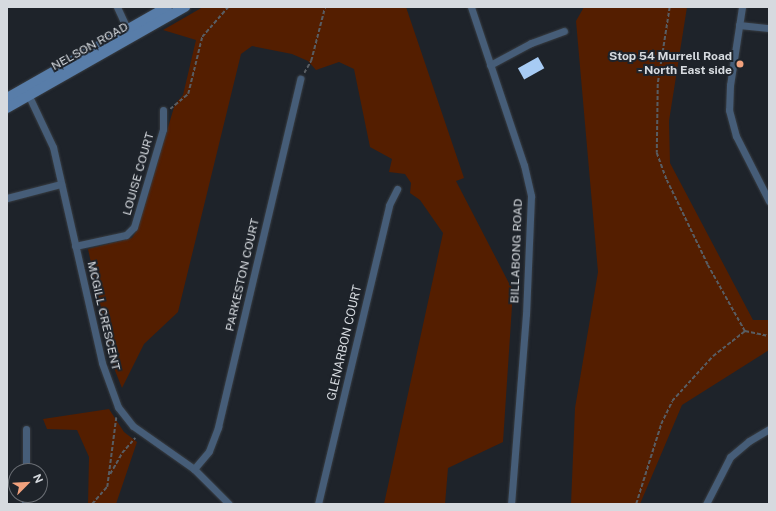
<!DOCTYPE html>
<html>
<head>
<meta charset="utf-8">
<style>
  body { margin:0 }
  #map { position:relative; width:776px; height:511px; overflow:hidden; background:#1e232a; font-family:"Public Sans",sans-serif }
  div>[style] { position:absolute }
  .green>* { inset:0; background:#541e00 }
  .building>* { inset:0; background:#a7cbf4; transform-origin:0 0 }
  .path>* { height:1.5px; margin-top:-0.75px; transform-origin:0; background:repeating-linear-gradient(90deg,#585d63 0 4px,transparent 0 6px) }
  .roads { filter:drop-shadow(0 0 1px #383d43) drop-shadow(0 0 1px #383d43) }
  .minor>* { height:7px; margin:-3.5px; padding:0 3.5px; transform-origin:3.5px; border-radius:3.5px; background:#465d78 }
  .secondary>* { height:10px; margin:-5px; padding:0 5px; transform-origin:5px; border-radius:5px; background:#587da9 }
  .dots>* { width:11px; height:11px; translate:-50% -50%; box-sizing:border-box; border:2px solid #1e232a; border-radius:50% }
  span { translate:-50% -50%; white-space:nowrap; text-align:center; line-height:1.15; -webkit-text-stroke:4px #1e232a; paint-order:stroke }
  .street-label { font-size:12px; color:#d6dadf }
  .poi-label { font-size:12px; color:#d6dadf; font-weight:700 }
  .right { translate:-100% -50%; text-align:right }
  .frame { position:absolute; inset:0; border:8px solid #d6dadf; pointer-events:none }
  .north { position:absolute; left:8px; top:463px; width:40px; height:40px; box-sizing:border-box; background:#1e232a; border:1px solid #686c72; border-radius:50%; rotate:66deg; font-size:11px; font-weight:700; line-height:16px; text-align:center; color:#d6dadf }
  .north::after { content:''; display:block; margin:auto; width:14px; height:18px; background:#f1a17d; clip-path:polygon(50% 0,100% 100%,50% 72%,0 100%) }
</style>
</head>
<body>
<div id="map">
  <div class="green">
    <div style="clip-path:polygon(203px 7px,406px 7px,464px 178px,456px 181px,513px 291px,503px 442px,448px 468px,445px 504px,384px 504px,443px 233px,420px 200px,410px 193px,411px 183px,405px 174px,389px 172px,392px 159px,370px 147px,354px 69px,339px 62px,316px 70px,308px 61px,292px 54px,252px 46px,241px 54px,178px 312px,144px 344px,122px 388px,114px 368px,88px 249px,132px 238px,137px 230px,175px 104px,183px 95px,196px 40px,163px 30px)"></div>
    <div style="clip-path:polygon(584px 7px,687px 7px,669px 121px,670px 163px,753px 320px,769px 320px,769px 350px,682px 405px,640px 504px,571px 504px,575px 408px,598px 272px,576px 21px)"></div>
    <div style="clip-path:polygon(109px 409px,124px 432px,137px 442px,116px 504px,88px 504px,89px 457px,77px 430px,47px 429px,43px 419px)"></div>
  </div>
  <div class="building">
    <div style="left:538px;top:57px;width:13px;height:23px;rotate:61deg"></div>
  </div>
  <div class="path">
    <div style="left:670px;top:7px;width:78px;rotate:98.9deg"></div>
    <div style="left:658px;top:84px;width:69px;rotate:90.8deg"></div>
    <div style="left:657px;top:153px;width:29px;rotate:70deg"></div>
    <div style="left:667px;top:180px;width:94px;rotate:64.2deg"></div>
    <div style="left:708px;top:265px;width:76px;rotate:60.7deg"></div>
    <div style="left:745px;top:331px;width:25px;rotate:12deg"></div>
    <div style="left:304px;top:73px;width:14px;rotate:-60deg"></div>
    <div style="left:311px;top:61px;width:56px;rotate:-75.5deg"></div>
    <div style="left:170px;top:109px;width:23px;rotate:-40deg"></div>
    <div style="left:188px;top:94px;width:59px;rotate:-76.2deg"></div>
    <div style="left:202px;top:37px;width:40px;rotate:-49deg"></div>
    <div style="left:110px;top:474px;width:24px;rotate:-60deg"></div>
    <div style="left:122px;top:453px;width:20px;rotate:-49deg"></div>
    <div style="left:92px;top:504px;width:23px;rotate:-49deg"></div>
    <div style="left:107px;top:487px;width:70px;rotate:-82.6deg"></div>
    <div style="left:636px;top:504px;width:84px;rotate:-72.6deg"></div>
    <div style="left:661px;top:424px;width:25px;rotate:-64deg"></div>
    <div style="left:672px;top:401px;width:61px;rotate:-47.7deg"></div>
    <div style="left:713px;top:356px;width:41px;rotate:-38deg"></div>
  </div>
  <div class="roads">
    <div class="minor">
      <div style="left:117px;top:7px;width:29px;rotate:65deg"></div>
      <div style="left:471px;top:7px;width:167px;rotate:71.5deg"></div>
      <div style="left:524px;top:165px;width:32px;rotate:77deg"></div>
      <div style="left:531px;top:196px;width:118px;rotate:92.4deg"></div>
      <div style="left:526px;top:314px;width:191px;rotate:94.5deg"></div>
      <div style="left:742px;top:7px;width:79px;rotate:98.7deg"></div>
      <div style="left:730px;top:85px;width:25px;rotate:92deg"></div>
      <div style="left:729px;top:110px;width:27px;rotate:75deg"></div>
      <div style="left:736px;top:136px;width:73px;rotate:63.1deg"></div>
      <div style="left:739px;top:25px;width:30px;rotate:6deg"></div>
      <div style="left:490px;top:65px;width:47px;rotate:-28.2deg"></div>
      <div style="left:531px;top:43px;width:35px;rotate:-20deg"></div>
      <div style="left:27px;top:92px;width:61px;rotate:64.7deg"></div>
      <div style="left:53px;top:147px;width:221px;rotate:77.2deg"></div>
      <div style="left:102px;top:363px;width:47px;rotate:70deg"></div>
      <div style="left:118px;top:407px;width:24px;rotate:52deg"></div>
      <div style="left:133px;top:426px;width:75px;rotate:35.2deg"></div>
      <div style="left:194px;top:469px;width:49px;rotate:45deg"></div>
      <div style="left:7px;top:198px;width:56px;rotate:-14.5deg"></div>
      <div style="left:75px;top:246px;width:52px;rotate:-12.2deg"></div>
      <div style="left:126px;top:235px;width:11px;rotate:-45deg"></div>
      <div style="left:134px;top:227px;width:102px;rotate:-73.5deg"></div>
      <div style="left:163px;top:129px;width:19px;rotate:-90deg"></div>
      <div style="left:194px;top:469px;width:23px;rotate:-50deg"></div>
      <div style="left:209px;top:451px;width:26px;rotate:-69deg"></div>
      <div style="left:218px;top:427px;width:358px;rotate:-76.7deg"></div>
      <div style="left:26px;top:471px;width:42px;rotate:-90deg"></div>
      <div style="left:25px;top:504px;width:9px;rotate:-90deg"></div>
      <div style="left:318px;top:504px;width:307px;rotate:-76.6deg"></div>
      <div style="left:389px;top:205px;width:18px;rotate:-63deg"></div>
      <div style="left:706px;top:504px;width:53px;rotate:-62.9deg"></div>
      <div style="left:730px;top:457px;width:25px;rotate:-40deg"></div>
      <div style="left:749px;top:441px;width:23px;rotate:-31deg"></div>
    </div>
    <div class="secondary">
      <div style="left:7px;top:98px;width:184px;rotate:-29.6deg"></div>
      <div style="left:7px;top:108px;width:205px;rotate:-29.6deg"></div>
    </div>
  </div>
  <div class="dots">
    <div style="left:740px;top:64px;background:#f1a17d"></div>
  </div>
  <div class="street-label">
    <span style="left:90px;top:47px;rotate:-29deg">NELSON ROAD</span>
    <span style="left:139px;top:174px;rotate:-74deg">LOUISE COURT</span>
    <span style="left:517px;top:251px;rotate:-88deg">BILLABONG ROAD</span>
    <span style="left:243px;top:275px;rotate:-77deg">PARKESTON COURT</span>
    <span style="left:103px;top:316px;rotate:77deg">MCGILL CRESCENT</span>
    <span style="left:345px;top:343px;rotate:-77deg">GLENARBON COURT</span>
  </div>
  <div class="poi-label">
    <span class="right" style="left:732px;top:64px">Stop 54 Murrell Road<br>- North East side</span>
  </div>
  <div class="frame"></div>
  <div class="north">N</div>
</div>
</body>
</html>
